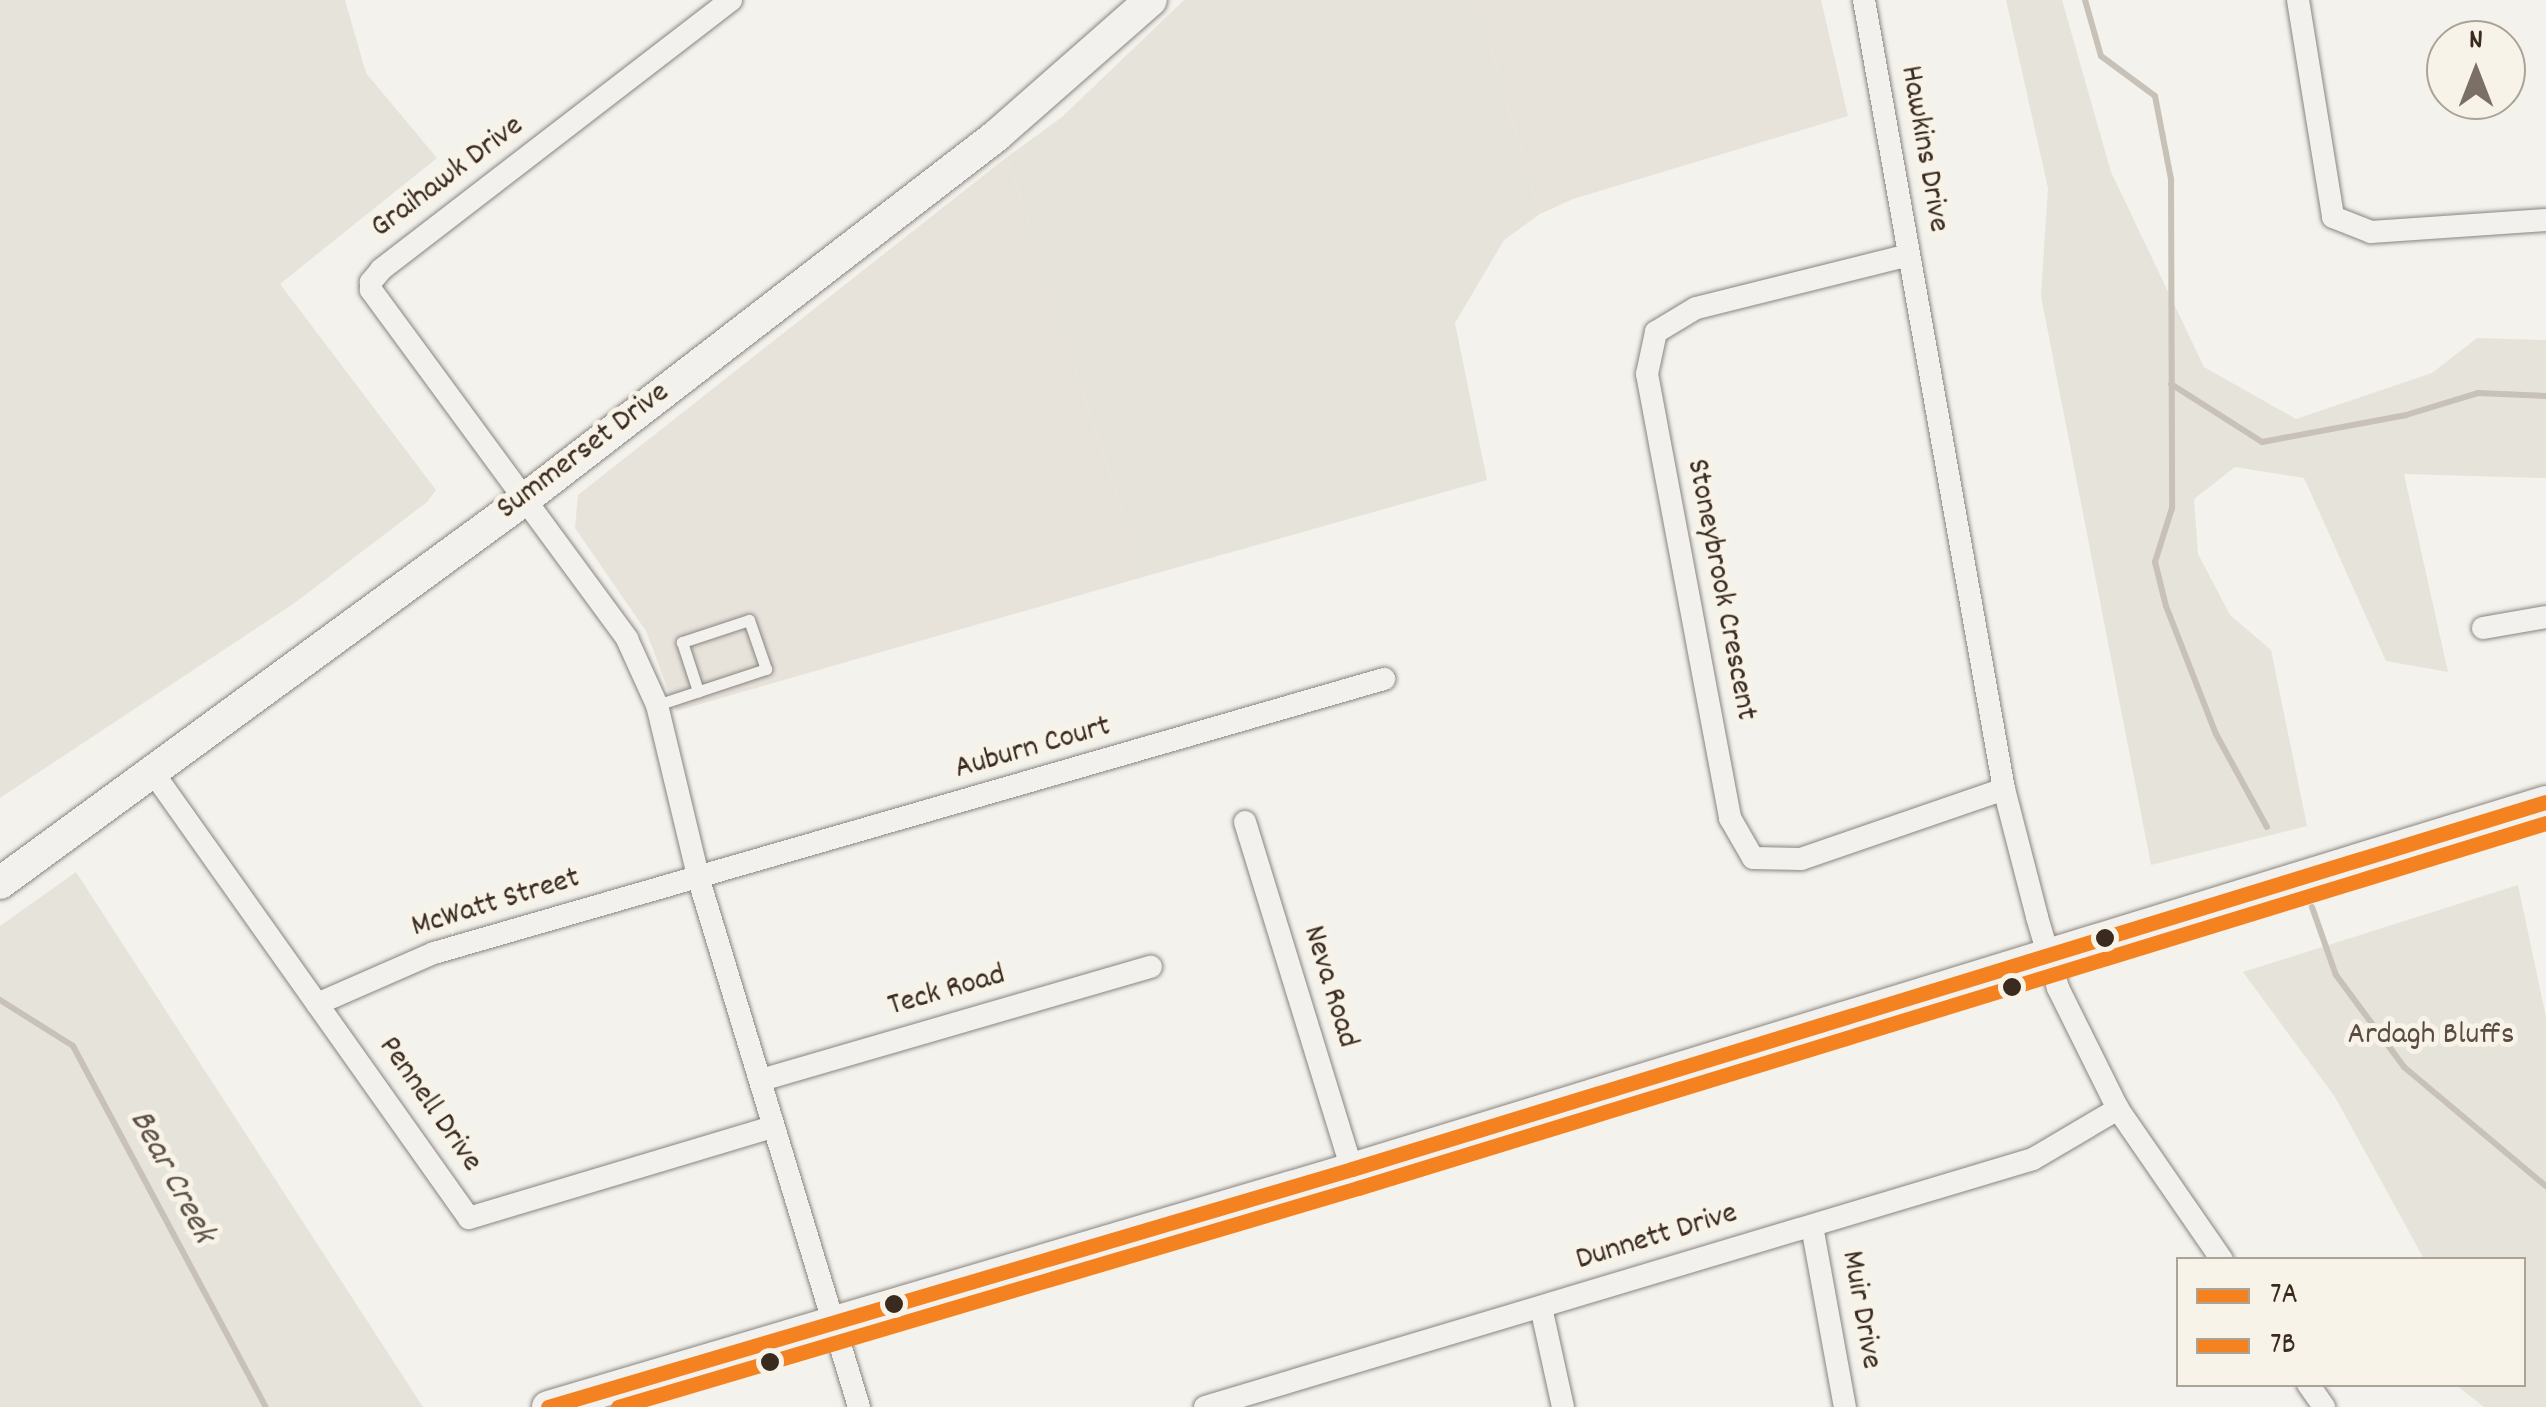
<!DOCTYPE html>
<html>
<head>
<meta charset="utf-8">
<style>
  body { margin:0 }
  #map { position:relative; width:2546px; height:1407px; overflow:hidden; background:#f4f2ec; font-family:Dekko,sans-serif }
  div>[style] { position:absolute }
  .built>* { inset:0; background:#e7e2da }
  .green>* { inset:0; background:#e6e3da }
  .stream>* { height:6px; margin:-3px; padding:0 3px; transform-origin:3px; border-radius:3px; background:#c7c1b7 }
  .roads { filter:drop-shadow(0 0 2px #898580) drop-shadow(0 0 2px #898580) }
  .lane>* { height:11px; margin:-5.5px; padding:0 5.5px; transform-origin:5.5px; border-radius:5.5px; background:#f2f1ed }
  .street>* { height:22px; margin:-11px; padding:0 11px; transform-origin:11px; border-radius:11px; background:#f2f1ed }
  .secondary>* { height:32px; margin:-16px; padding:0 16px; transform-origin:16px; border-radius:16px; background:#f2f1ed }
  .bus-1>* { height:15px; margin:-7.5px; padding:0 7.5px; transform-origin:7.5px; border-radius:7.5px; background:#f58220 }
  .bus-2>* { height:15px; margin:-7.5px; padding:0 7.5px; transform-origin:7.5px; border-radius:7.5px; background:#f58220 }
  .dots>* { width:28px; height:28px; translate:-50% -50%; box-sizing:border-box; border:5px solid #f7f3e8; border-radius:50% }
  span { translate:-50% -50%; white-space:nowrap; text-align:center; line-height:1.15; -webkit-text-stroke:10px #f7f3e8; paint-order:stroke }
  .street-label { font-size:32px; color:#3b2a1e }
  .park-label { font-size:32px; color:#5b4c41 }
  .water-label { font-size:35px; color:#5f5145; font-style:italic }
  .legend { position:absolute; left:2176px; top:1257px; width:350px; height:130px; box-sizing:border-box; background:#f7f3e8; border:2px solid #aca397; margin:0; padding:12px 18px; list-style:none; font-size:30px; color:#3b2a1e }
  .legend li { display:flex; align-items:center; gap:20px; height:50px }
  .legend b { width:50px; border:2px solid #aca397 }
  .north { position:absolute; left:2426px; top:20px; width:100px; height:100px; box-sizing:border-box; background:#f7f3e8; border:2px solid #aca397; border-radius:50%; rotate:0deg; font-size:28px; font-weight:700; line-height:40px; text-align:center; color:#3b2a1e }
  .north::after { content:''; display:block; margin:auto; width:35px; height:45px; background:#7c7066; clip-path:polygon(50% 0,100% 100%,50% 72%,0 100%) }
</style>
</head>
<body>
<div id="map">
  <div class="built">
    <div style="clip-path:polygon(1477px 0,1821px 0,1848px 116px,1573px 199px,1540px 214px)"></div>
    <div style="clip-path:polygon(1007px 157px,1143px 577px,676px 711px,646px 631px,575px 528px,578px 495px)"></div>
  </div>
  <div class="green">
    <div style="clip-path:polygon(0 0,345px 0,366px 73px,437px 158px,280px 284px,436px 490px,427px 502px,296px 602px,0 798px)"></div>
    <div style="clip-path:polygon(1184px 0,1477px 0,1540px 214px,1504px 240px,1455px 323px,1487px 480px,1143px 577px,1007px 157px,1062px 117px)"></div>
    <div style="clip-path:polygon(2006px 0,2062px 0,2111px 172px,2204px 367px,2296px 419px,2432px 373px,2477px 338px,2546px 340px,2546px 478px,2404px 474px,2448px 672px,2386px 661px,2304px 478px,2235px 467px,2194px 499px,2198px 554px,2230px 615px,2271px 650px,2307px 826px,2151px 865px,2041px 296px,2048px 188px)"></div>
    <div style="clip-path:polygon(76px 872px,423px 1407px,0 1407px,0 926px)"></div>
    <div style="clip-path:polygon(2518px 885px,2546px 1017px,2546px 1407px,2484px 1407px,2456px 1385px,2524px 1384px,2524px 1260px,2424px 1259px,2335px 1097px,2243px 972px)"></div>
  </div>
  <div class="stream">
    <div style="left:2085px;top:0;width:58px;rotate:74.1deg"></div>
    <div style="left:2101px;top:56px;width:67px;rotate:36.5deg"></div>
    <div style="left:2155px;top:96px;width:85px;rotate:79.1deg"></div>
    <div style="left:2171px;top:179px;width:329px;rotate:89.8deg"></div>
    <div style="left:2172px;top:508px;width:57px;rotate:107.5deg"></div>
    <div style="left:2155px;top:562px;width:45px;rotate:76deg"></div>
    <div style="left:2166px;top:606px;width:137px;rotate:68.7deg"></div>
    <div style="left:2216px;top:734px;width:106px;rotate:61.3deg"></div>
    <div style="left:2171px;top:384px;width:108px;rotate:32.5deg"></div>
    <div style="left:2262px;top:442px;width:147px;rotate:-10.6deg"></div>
    <div style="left:2406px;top:415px;width:75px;rotate:-17deg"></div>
    <div style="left:2478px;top:393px;width:68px;rotate:2.5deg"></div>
    <div style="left:2312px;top:907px;width:72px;rotate:70.6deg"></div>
    <div style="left:2336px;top:975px;width:114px;rotate:53.5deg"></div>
    <div style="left:2404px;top:1067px;width:185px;rotate:40deg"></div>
    <div style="left:0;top:1000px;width:86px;rotate:32.2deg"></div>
    <div style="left:73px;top:1046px;width:409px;rotate:61.9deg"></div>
  </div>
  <div class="roads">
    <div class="lane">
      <div style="left:657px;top:705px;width:115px;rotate:-18.3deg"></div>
      <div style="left:766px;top:669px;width:52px;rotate:-109.1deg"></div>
      <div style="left:749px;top:620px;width:71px;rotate:161.8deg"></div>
      <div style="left:682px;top:642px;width:52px;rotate:71.9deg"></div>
    </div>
    <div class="street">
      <div style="left:731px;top:0;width:442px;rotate:142.4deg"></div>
      <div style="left:381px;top:270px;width:16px;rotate:130deg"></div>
      <div style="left:371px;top:282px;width:8px;rotate:90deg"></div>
      <div style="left:371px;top:290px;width:433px;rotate:53.7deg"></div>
      <div style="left:627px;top:639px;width:72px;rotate:65.6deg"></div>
      <div style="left:657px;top:705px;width:180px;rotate:76.5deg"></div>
      <div style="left:699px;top:880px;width:551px;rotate:73.11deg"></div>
      <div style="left:1864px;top:0;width:801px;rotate:79.94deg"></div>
      <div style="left:2004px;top:789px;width:132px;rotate:75.5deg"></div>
      <div style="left:2037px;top:917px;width:74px;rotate:73.5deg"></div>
      <div style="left:2058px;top:988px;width:135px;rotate:63.6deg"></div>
      <div style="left:2118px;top:1109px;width:183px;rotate:55.4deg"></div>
      <div style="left:2298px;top:0;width:220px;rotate:80.8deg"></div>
      <div style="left:2333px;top:217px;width:41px;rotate:21.5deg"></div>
      <div style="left:2371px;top:232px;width:175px;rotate:-3.9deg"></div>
      <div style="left:1909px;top:255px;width:219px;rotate:166deg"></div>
      <div style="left:1696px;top:308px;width:47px;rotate:149deg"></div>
      <div style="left:1656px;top:332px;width:43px;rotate:102.1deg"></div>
      <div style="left:1647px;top:374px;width:452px;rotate:79.4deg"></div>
      <div style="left:1730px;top:818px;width:46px;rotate:60.1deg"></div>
      <div style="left:1753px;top:858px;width:48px;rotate:1.2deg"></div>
      <div style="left:1801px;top:859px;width:215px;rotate:-19deg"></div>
      <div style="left:2483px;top:628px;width:64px;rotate:-9.9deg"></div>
      <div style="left:152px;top:771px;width:548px;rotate:54.66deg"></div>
      <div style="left:469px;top:1218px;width:317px;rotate:-16.7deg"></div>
      <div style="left:1245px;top:822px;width:363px;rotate:72.9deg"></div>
      <div style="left:317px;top:1004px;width:128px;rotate:-23.6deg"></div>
      <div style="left:434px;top:953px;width:989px;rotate:-16.09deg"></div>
      <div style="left:761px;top:1080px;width:406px;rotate:-16.2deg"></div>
      <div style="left:1812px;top:1226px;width:184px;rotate:79.7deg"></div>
      <div style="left:1541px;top:1307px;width:102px;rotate:77.6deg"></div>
      <div style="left:2308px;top:1384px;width:28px;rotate:55deg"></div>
      <div style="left:1205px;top:1407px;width:864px;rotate:-16.67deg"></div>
      <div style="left:2033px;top:1159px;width:99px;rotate:-30.5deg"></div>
    </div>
    <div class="secondary">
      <div style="left:0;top:883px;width:650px;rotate:-36.18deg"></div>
      <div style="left:525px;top:499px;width:595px;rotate:-37.62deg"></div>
      <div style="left:996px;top:136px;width:206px;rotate:-41.3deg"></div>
      <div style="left:548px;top:1407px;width:838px;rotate:-16.49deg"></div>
      <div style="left:1352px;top:1169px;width:1249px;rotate:-17.09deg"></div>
    </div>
  </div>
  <div class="bus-1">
    <div style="left:548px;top:1407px;width:838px;rotate:-16.49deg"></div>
    <div style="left:1352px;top:1169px;width:1249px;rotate:-17.09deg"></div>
  </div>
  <div class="bus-2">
    <div style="left:618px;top:1407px;width:772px;rotate:-16.49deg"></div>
    <div style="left:1358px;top:1188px;width:1243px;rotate:-17.08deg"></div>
  </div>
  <div class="dots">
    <div style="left:2105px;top:938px;background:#3b2a1e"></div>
    <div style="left:2012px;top:987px;background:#3b2a1e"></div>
    <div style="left:894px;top:1304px;background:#3b2a1e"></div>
    <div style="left:770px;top:1362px;background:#3b2a1e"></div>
  </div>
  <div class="street-label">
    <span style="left:1923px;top:149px;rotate:80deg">Hawkins Drive</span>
    <span style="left:448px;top:178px;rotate:-37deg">Graihawk Drive</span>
    <span style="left:584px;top:452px;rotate:-37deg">Summerset Drive</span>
    <span style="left:1720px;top:590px;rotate:79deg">Stoneybrook Crescent</span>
    <span style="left:1033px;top:749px;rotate:-16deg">Auburn Court</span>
    <span style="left:496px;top:904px;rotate:-17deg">McWatt Street</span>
    <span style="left:1329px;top:987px;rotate:73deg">Neva Road</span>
    <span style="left:947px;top:992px;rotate:-16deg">Teck Road</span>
    <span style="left:429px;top:1105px;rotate:55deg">Pennell Drive</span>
    <span style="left:1657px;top:1238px;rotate:-17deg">Dunnett Drive</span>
    <span style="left:1860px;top:1310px;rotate:80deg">Muir Drive</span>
  </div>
  <div class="park-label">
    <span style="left:2431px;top:1036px">Ardagh Bluffs</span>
  </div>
  <div class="water-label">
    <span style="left:171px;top:1177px;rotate:62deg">Bear Creek</span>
  </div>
  <ul class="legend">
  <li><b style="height:12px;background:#f58220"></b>7A</li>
  <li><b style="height:12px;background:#f58220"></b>7B</li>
  </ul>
  <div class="north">N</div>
</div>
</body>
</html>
